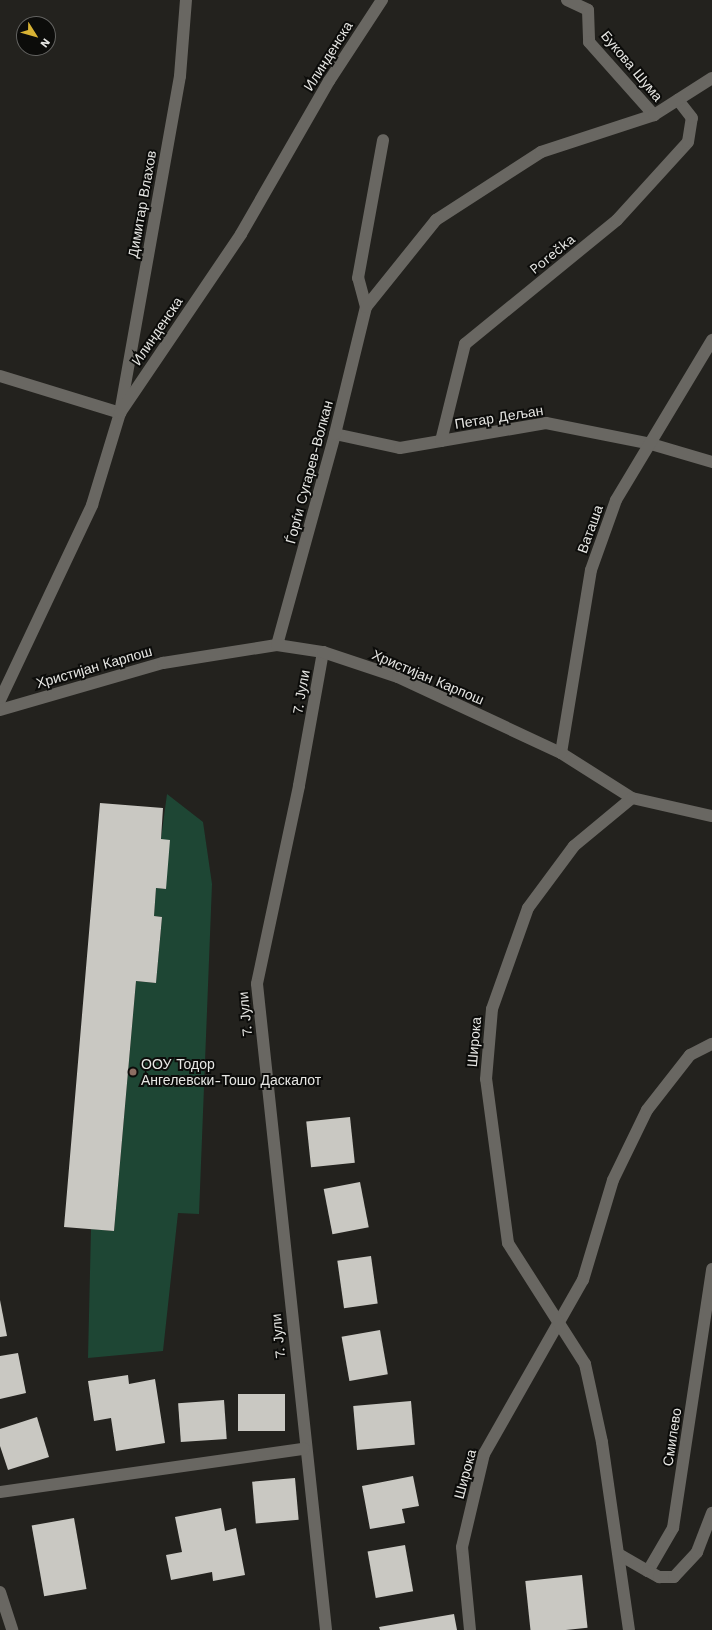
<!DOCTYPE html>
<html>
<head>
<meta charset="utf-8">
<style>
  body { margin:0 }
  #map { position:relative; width:712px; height:1630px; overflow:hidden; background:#23221e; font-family:"Work Sans",sans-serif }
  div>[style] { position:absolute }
  .green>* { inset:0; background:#1e4634 }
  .building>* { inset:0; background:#c9c8c2; transform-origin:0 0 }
  .minor>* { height:12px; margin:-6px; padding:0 6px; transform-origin:6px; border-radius:6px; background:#696762 }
  .dots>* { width:11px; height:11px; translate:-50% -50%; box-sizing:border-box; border:2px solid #0c0c0a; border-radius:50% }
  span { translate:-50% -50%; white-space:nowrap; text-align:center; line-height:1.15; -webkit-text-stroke:4px #0c0c0a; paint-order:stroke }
  .street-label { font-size:14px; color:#e6e6e3 }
  .poi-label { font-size:14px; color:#e6e6e3 }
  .left { translate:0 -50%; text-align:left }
  .north { position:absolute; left:16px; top:16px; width:40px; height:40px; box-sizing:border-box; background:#0c0c0a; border:1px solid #636361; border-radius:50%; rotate:127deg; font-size:11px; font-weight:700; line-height:16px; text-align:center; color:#e6e6e3 }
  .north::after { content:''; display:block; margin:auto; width:14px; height:18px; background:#d9b334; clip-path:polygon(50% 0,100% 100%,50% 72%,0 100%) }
</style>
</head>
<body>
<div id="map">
  <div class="green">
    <div style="clip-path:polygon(167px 794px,203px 822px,212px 884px,199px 1214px,178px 1213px,163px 1351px,88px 1358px,91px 1229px,114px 1231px,136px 981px,156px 983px,162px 917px,154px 916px,156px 888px,166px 889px,161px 839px)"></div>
  </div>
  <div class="building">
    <div style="clip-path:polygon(100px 803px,163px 808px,161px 839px,170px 840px,166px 889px,156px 888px,154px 916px,162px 917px,156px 983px,136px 981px,114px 1231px,64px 1227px)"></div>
    <div style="left:350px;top:1117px;width:46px;height:44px;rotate:84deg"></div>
    <div style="left:360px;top:1182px;width:46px;height:37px;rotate:79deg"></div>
    <div style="left:371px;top:1256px;width:48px;height:34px;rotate:82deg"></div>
    <div style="clip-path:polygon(0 1300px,7px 1336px,0 1337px)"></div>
    <div style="left:380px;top:1330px;width:45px;height:39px;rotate:80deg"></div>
    <div style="clip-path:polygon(18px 1353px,26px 1393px,0 1399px,0 1356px)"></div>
    <div style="clip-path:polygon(128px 1375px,129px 1384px,155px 1379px,165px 1443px,116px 1451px,111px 1418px,94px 1421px,88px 1381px)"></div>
    <div style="left:238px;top:1394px;width:47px;height:37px"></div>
    <div style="left:224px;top:1400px;width:39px;height:46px;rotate:86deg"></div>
    <div style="left:411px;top:1401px;width:44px;height:58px;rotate:85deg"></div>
    <div style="clip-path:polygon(37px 1417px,49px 1457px,8px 1470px,0 1446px,0 1429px)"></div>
    <div style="clip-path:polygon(413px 1476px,419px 1506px,402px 1509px,405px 1523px,370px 1529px,362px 1486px)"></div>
    <div style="left:295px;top:1478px;width:42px;height:43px;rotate:85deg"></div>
    <div style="clip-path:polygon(221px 1508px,225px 1531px,236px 1528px,245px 1575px,213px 1581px,212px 1572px,171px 1580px,166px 1555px,182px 1552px,175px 1517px)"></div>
    <div style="left:74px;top:1518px;width:72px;height:43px;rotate:80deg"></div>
    <div style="left:405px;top:1545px;width:47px;height:38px;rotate:80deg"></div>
    <div style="left:582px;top:1575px;width:53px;height:57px;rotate:84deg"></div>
    <div style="clip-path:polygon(454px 1614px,457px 1630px,380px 1630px,379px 1627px)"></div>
  </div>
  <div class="minor">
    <div style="left:567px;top:0;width:23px;rotate:25deg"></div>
    <div style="left:588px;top:10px;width:32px;rotate:88deg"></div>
    <div style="left:589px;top:42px;width:98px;rotate:48.3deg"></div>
    <div style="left:366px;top:307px;width:30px;rotate:-105deg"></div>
    <div style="left:358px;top:278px;width:140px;rotate:-79.7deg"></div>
    <div style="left:0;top:376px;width:126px;rotate:17.1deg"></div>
    <div style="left:120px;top:413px;width:342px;rotate:-79.9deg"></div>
    <div style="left:180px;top:76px;width:76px;rotate:-85.5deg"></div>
    <div style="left:335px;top:434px;width:66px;rotate:12.2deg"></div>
    <div style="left:400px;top:448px;width:148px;rotate:-9.7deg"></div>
    <div style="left:546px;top:423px;width:107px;rotate:11.3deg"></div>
    <div style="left:651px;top:444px;width:64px;rotate:16.4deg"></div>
    <div style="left:441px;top:441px;width:100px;rotate:-76.1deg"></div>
    <div style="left:465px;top:344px;width:196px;rotate:-39.2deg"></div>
    <div style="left:617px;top:220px;width:105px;rotate:-47.7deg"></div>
    <div style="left:688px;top:142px;width:24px;rotate:-81deg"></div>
    <div style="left:692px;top:118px;width:23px;rotate:-128deg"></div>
    <div style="left:277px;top:645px;width:219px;rotate:-74.6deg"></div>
    <div style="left:335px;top:434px;width:131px;rotate:-76.3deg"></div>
    <div style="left:366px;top:307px;width:112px;rotate:-51.2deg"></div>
    <div style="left:436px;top:220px;width:125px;rotate:-32.9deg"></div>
    <div style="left:541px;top:152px;width:119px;rotate:-18.1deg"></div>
    <div style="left:654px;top:115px;width:69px;rotate:-32.5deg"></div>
    <div style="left:323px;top:652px;width:136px;rotate:100.2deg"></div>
    <div style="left:299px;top:786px;width:202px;rotate:102deg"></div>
    <div style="left:257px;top:984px;width:650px;rotate:83.9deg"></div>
    <div style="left:0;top:700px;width:216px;rotate:-64.7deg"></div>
    <div style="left:92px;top:505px;width:96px;rotate:-73.1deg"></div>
    <div style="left:120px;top:413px;width:216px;rotate:-55.9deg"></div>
    <div style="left:241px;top:234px;width:177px;rotate:-60.1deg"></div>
    <div style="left:329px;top:81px;width:97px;rotate:-56.8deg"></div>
    <div style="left:0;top:710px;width:170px;rotate:-16.1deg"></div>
    <div style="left:163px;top:663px;width:115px;rotate:-9deg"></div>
    <div style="left:277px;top:645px;width:47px;rotate:8.7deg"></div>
    <div style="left:323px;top:652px;width:79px;rotate:18.4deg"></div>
    <div style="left:398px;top:677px;width:180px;rotate:25deg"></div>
    <div style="left:561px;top:753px;width:84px;rotate:32.4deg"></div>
    <div style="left:632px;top:798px;width:82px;rotate:12.7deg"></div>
    <div style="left:561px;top:753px;width:185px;rotate:-80.7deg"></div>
    <div style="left:591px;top:570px;width:74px;rotate:-70.3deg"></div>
    <div style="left:616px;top:500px;width:187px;rotate:-59deg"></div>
    <div style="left:0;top:1492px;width:307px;rotate:-8.1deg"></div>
    <div style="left:620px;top:1555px;width:32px;rotate:30deg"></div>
    <div style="left:648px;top:1571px;width:50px;rotate:-59.8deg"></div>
    <div style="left:673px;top:1528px;width:262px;rotate:-81.4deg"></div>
    <div style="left:648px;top:1571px;width:13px;rotate:29deg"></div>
    <div style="left:659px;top:1577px;width:15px"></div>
    <div style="left:674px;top:1577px;width:34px;rotate:-47deg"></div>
    <div style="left:697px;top:1552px;width:42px;rotate:-69deg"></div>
    <div style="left:0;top:1592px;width:40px;rotate:72deg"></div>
    <div style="left:470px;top:1630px;width:83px;rotate:-95.5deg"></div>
    <div style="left:462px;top:1547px;width:96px;rotate:-76.7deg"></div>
    <div style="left:484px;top:1454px;width:200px;rotate:-60.4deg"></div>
    <div style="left:583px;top:1280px;width:104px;rotate:-73.3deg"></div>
    <div style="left:613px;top:1180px;width:78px;rotate:-64.1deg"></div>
    <div style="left:647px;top:1110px;width:70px;rotate:-52deg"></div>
    <div style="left:690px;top:1055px;width:25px;rotate:-27deg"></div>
    <div style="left:629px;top:1630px;width:190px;rotate:-98.2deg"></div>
    <div style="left:602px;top:1442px;width:80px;rotate:-102.3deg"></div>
    <div style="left:585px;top:1364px;width:143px;rotate:-122.5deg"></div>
    <div style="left:508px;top:1243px;width:165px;rotate:-97.6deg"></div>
    <div style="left:486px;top:1079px;width:70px;rotate:-85.1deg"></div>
    <div style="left:492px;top:1009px;width:107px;rotate:-70.4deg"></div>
    <div style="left:528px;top:908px;width:77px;rotate:-53.4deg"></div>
    <div style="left:574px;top:846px;width:75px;rotate:-39.6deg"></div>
  </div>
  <div class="dots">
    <div style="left:133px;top:1072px;background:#8d6e63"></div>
  </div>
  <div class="street-label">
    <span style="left:328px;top:56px;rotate:-58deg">Илинденска</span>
    <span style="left:632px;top:66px;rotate:50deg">Букова Шума</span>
    <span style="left:142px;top:204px;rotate:-80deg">Димитар Влахов</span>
    <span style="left:552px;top:254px;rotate:-39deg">Porečka</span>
    <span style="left:157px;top:331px;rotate:-56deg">Илинденска</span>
    <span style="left:499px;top:417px;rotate:-9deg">Петар Дељан</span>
    <span style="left:309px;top:472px;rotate:-75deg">Ѓорѓи Сугарев-Волкан</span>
    <span style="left:590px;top:529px;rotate:-70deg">Ваташа</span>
    <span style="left:94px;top:667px;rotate:-16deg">Христијан Карпош</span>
    <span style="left:428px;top:677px;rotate:23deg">Христијан Карпош</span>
    <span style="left:301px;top:692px;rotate:-80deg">7. Јули</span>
    <span style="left:245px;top:1014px;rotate:-96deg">7. Јули</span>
    <span style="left:474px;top:1042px;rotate:-85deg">Широка</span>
    <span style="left:278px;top:1336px;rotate:-96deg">7. Јули</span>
    <span style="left:672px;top:1437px;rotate:-81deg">Смилево</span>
    <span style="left:465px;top:1474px;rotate:-75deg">Широка</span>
  </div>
  <div class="poi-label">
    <span class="left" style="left:141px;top:1072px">ООУ Тодор<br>Ангелевски-Тошо Даскалот</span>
  </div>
  <div class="north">N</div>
</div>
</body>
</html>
